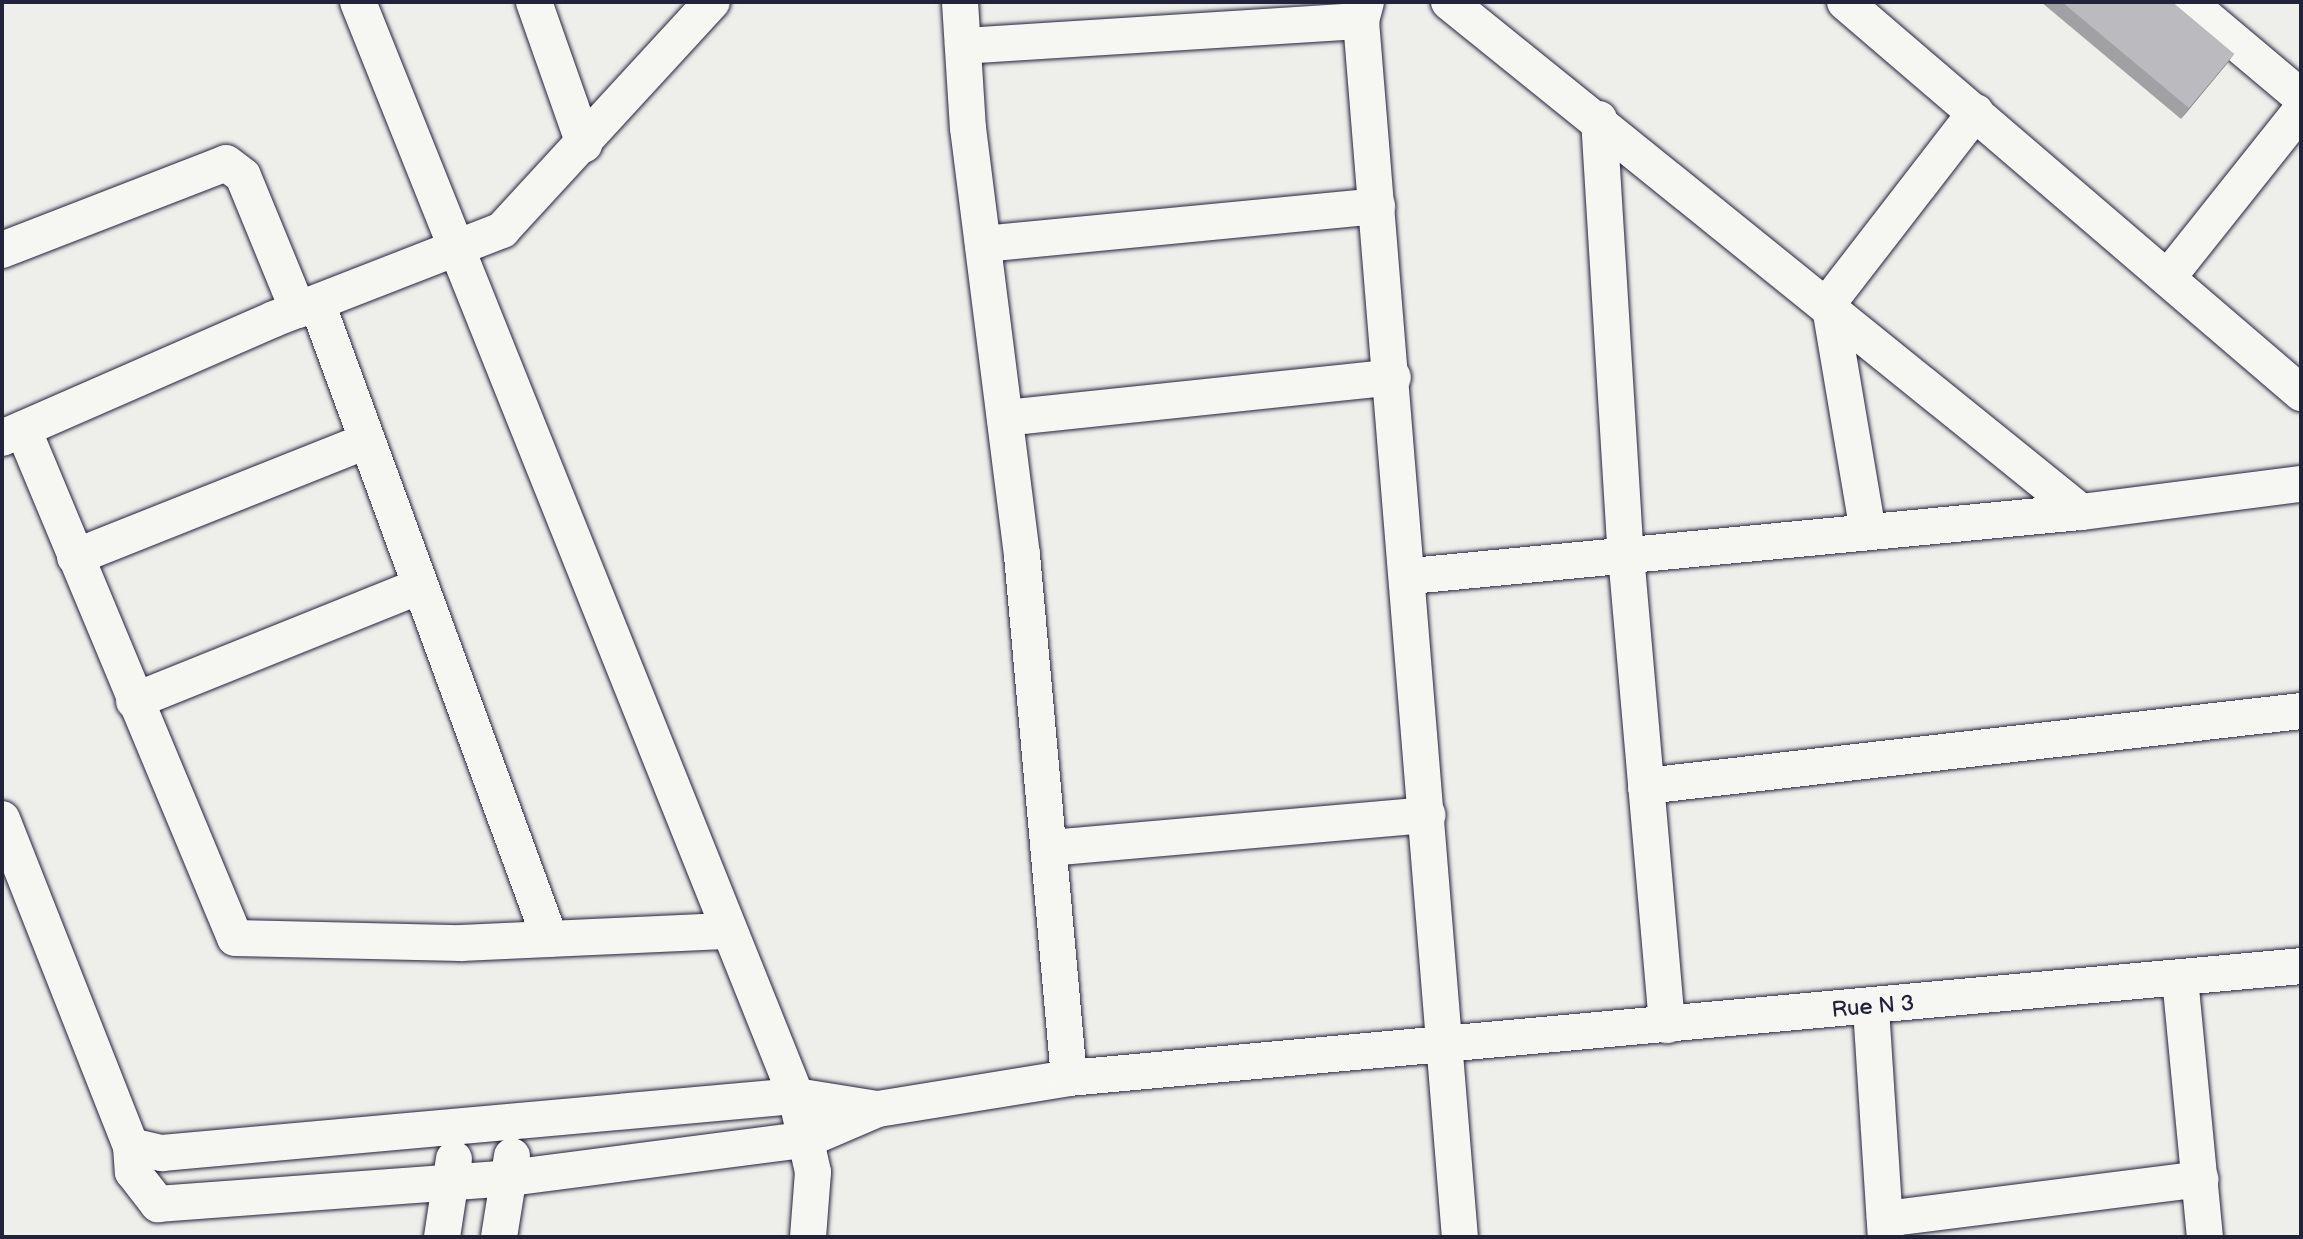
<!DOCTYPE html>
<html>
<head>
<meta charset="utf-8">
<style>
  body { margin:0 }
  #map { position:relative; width:2303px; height:1239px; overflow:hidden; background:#eeeeeb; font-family:"Balsamiq Sans",sans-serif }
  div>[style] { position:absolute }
  .roads { filter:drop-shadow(0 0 2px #22223b) drop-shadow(0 0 2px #22223b) }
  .street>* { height:36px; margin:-18px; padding:0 18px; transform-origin:18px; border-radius:18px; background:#f6f6f2 }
  .wall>* { inset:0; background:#a1a1a4 }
  .shaded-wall>* { inset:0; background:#838386 }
  .building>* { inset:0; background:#bbbbbf }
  span { translate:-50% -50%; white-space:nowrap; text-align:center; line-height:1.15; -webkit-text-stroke:6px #f6f6f2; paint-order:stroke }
  .street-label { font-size:22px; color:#22223b }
  .frame { position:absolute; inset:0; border:4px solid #22223b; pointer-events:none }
</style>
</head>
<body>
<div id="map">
  <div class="roads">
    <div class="street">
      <div style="left:358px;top:2px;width:1178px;rotate:68.18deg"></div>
      <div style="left:796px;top:1096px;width:78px;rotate:77.4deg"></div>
      <div style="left:813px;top:1172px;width:65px;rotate:94.4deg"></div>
      <div style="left:534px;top:2px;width:151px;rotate:70.6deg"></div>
      <div style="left:960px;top:2px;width:126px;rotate:86.4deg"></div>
      <div style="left:968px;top:128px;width:430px;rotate:82.8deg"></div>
      <div style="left:1022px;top:555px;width:525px;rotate:84.86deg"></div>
      <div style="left:1366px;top:2px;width:20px;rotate:105deg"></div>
      <div style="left:1361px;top:21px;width:1220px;rotate:85.35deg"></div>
      <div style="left:1449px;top:2px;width:812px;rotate:38.9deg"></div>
      <div style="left:2081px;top:512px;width:222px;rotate:-7.3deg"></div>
      <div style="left:1845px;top:2px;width:601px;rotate:40.61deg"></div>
      <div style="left:2188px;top:2px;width:148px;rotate:40.1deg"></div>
      <div style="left:963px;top:46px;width:399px;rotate:-3.6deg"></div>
      <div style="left:1599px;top:119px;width:437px;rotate:86.5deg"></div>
      <div style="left:1626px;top:555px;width:472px;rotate:85deg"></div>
      <div style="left:983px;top:244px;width:396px;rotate:-5.5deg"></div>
      <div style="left:2px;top:250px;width:240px;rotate:-21.2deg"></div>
      <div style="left:226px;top:163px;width:21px;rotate:37deg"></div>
      <div style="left:243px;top:176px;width:145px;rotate:67.7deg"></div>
      <div style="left:2169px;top:276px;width:212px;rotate:-51.5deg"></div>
      <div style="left:317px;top:303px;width:677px;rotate:69.88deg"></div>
      <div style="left:1005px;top:418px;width:390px;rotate:-6deg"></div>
      <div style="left:23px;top:429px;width:551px;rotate:67.39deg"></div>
      <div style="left:235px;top:938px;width:226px;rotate:1.3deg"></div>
      <div style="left:461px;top:943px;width:264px;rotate:-2.6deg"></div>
      <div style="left:2px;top:438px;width:297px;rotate:-23.6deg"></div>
      <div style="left:274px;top:319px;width:245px;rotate:-21.3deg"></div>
      <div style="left:502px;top:230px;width:310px;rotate:-47.4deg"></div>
      <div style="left:1868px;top:532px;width:233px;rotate:-99.6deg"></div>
      <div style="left:1829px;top:302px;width:240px;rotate:-52.3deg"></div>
      <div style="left:75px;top:557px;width:314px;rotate:-21.7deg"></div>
      <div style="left:1411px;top:576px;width:673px;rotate:-5.46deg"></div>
      <div style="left:134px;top:701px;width:308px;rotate:-21.9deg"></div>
      <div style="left:1646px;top:786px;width:659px;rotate:-6.53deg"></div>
      <div style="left:2px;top:819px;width:352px;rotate:68.5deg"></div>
      <div style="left:131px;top:1146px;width:26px;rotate:86deg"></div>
      <div style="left:133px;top:1172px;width:41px;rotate:52deg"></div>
      <div style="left:158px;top:1204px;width:352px;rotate:-4.2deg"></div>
      <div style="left:509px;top:1178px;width:302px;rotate:-7.4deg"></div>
      <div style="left:808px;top:1139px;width:76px;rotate:-23.2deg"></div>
      <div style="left:878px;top:1109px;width:193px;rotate:-9.2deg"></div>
      <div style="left:1069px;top:1078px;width:1237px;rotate:-5.19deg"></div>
      <div style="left:1049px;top:848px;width:380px;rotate:-5deg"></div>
      <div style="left:2180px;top:978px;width:260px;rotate:84.5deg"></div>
      <div style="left:1871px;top:1008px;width:229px;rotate:86.3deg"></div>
      <div style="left:131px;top:1146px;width:32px;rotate:13deg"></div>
      <div style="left:162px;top:1153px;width:637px;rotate:-5.14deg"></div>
      <div style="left:796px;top:1096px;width:82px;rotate:9.1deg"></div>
      <div style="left:1885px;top:1219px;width:318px;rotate:-7.2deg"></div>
      <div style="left:442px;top:1237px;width:79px;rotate:-81.3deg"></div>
      <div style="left:499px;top:1237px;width:82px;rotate:-80.9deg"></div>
    </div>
  </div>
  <div class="wall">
    <div style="clip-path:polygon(2041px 2px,2172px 2px,2234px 54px,2181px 119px)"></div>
  </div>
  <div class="shaded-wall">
    <div style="clip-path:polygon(2234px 54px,2226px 65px,2181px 119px,2189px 108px)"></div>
  </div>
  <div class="building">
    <div style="clip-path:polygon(2062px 2px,2172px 2px,2234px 54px,2189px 108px)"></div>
  </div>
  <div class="street-label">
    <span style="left:1873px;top:1007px;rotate:-5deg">Rue N 3</span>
  </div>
  <div class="frame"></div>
</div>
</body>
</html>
